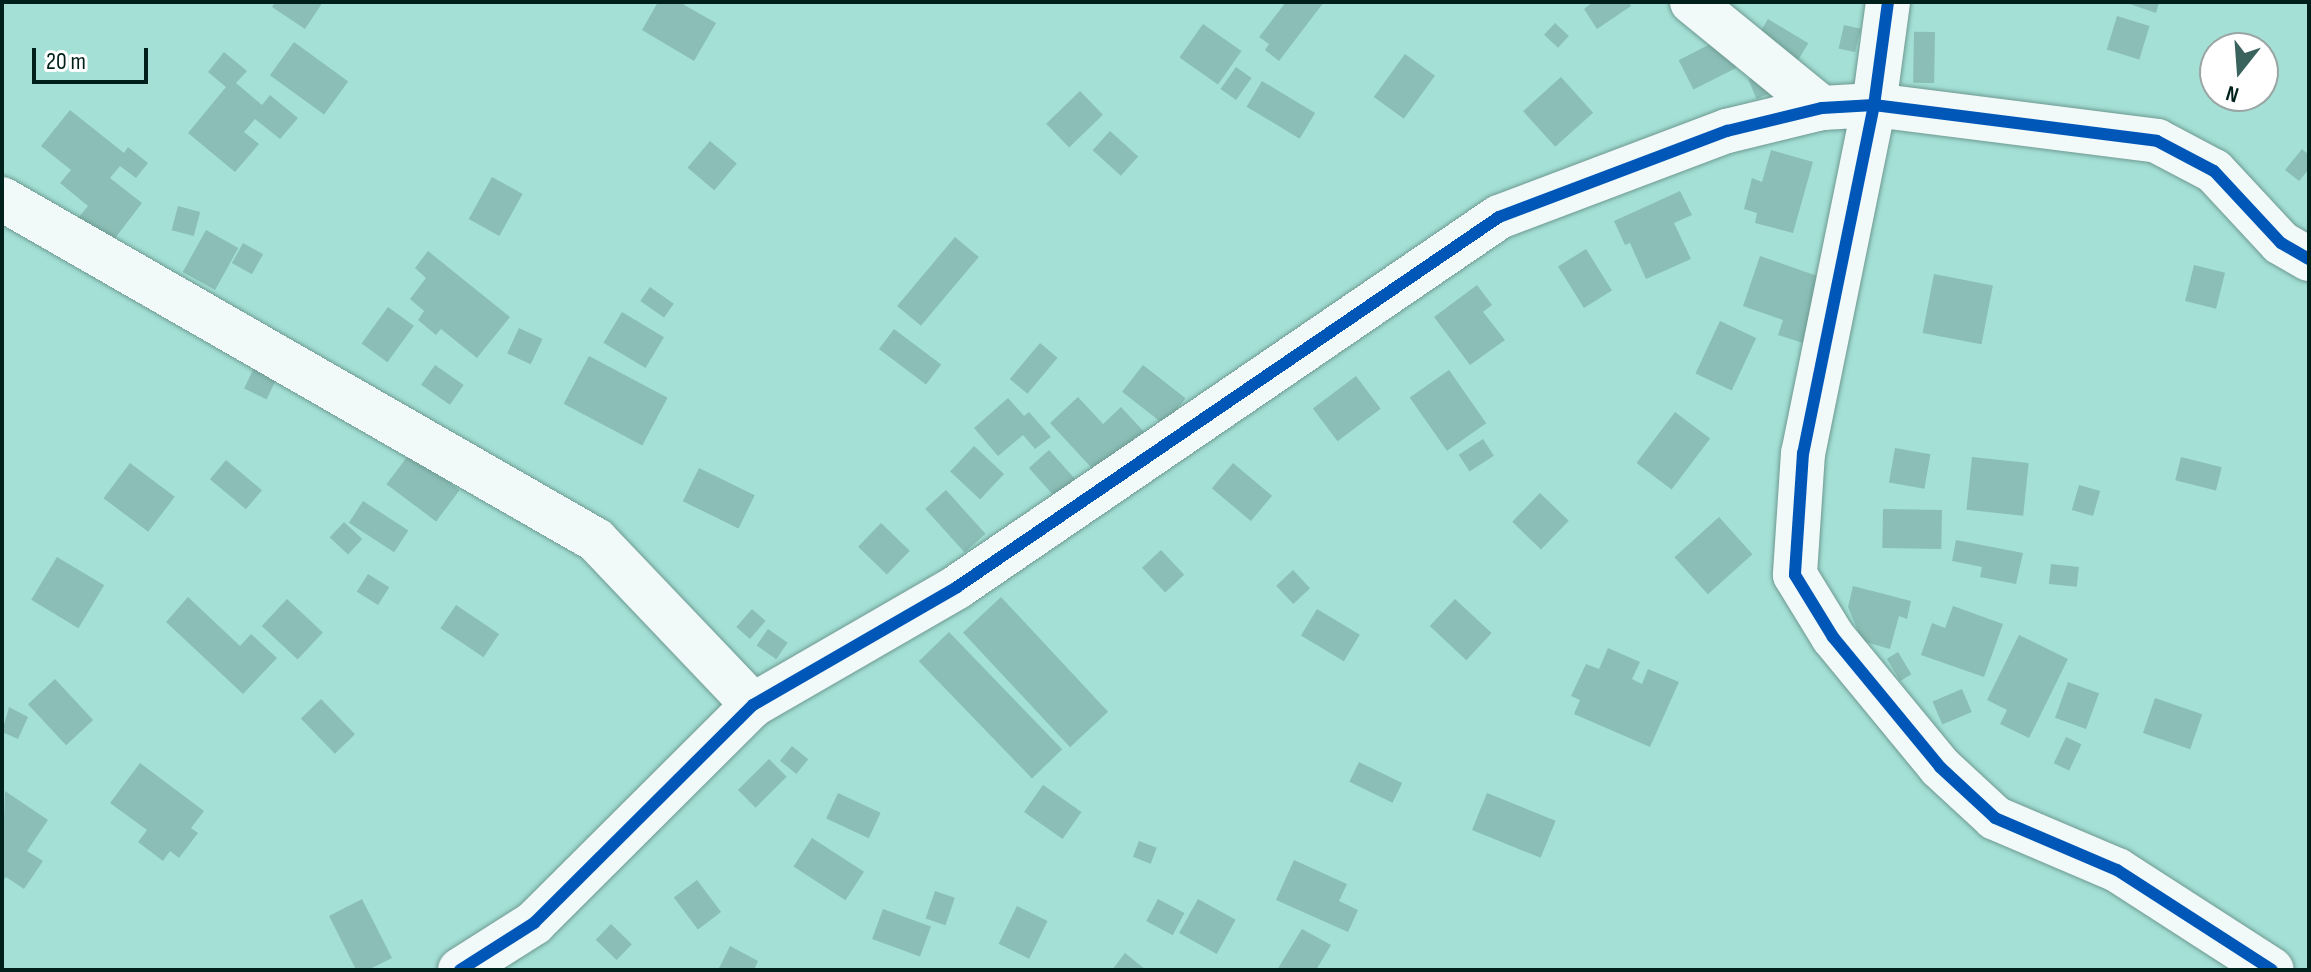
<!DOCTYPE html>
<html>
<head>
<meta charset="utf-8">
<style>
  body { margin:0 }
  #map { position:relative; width:2311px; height:972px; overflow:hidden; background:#a4e0d6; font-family:"Sofia Sans Condensed",sans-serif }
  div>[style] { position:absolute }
  .building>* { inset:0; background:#8abeb6; transform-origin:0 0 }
  .roads { filter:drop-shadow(0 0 2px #6e9992) drop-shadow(0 0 2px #6e9992) }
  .minor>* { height:44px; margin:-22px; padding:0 22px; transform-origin:22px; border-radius:22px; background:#f1faf9 }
  .cycleway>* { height:12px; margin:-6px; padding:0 6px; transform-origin:6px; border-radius:6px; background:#0057b8 }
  span { translate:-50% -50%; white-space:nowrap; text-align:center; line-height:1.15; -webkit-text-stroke:6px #fff; paint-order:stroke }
  .frame { position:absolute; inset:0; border:4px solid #00201b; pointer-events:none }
  .north { position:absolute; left:2199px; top:32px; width:80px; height:80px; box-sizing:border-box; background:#fff; border:2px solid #99a6a4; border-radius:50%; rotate:197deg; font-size:22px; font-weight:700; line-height:32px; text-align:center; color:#00201b }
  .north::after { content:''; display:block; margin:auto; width:28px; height:36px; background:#39635c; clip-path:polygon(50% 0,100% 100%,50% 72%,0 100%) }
  .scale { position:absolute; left:32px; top:48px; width:116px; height:36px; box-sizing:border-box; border:4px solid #00201b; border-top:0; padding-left:10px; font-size:24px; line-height:28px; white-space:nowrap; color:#00201b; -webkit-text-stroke:6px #fff; paint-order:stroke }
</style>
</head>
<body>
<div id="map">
  <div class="building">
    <div style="clip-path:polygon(275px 2px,323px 2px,305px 29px,272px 7px)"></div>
    <div style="clip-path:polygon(658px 2px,679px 2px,716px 23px,694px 61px,642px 30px)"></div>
    <div style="clip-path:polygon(1286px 2px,1324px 2px,1279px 61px,1265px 50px,1269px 44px,1259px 37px)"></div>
    <div style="clip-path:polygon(1593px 2px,1629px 2px,1631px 6px,1597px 29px,1584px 9px)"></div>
    <div style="clip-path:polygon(2124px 2px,2159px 2px,2156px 13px)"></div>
    <div style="left:2117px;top:16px;width:34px;height:35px;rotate:17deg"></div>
    <div style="left:1768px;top:19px;width:47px;height:26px;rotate:31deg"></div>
    <div style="left:1555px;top:23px;width:19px;height:16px;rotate:43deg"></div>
    <div style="left:1203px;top:24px;width:47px;height:41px;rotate:35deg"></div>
    <div style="left:1844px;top:25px;width:17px;height:24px;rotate:13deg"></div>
    <div style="left:1935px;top:32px;width:51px;height:21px;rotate:91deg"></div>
    <div style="left:1724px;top:37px;width:33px;height:51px;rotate:63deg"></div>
    <div style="left:294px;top:42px;width:67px;height:41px;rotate:36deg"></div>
    <div style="clip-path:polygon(224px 52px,247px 71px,236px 83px,262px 105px,270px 95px,298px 118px,280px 139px,255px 119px,244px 132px,259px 144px,235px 172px,188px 133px,226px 87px,208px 72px)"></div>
    <div style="left:1405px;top:54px;width:37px;height:53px;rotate:36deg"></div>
    <div style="left:1236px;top:67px;width:19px;height:27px;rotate:35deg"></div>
    <div style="left:1764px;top:73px;width:21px;height:17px;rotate:67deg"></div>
    <div style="left:1561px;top:77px;width:48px;height:51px;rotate:48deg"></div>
    <div style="left:1262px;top:81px;width:62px;height:30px;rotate:31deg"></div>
    <div style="left:1080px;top:91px;width:33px;height:47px;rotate:46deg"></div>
    <div style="clip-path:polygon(70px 110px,124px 153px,128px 147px,148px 163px,136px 178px,120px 166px,110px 178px,142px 203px,106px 250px,73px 224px,88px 206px,60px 183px,71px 170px,41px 146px)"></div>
    <div style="left:1110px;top:131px;width:38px;height:26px;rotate:42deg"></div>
    <div style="left:710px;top:141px;width:35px;height:35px;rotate:40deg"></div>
    <div style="clip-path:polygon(2302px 149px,2309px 155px,2309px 169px,2299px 181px,2285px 170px)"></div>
    <div style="clip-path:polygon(1771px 150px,1813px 162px,1793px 233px,1755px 223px,1757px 213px,1744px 209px,1752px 178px,1762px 182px)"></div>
    <div style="left:492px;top:177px;width:35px;height:48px;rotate:29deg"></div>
    <div style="clip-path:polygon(1680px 191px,1692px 215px,1674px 223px,1691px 259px,1646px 279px,1630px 243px,1625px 245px,1614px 221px)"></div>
    <div style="left:178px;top:206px;width:23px;height:25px;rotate:15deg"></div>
    <div style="left:206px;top:230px;width:37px;height:48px;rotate:29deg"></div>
    <div style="left:955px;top:237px;width:31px;height:90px;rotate:40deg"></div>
    <div style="left:243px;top:243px;width:23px;height:23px;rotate:29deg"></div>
    <div style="left:1586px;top:249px;width:49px;height:33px;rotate:58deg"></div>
    <div style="clip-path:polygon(428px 251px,510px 317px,477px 358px,441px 329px,436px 335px,418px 320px,424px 311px,410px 299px,426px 278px,415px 268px)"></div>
    <div style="clip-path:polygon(1760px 256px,1826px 279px,1803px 343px,1778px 335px,1783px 320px,1743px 306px)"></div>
    <div style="left:2194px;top:265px;width:32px;height:37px;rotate:14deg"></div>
    <div style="left:1934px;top:274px;width:60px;height:60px;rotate:11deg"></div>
    <div style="clip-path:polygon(1477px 285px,1492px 305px,1483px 312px,1505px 340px,1470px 365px,1434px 317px)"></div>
    <div style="left:650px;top:287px;width:29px;height:17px;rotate:35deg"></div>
    <div style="left:388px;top:307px;width:32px;height:45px;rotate:36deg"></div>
    <div style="left:622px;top:312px;width:49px;height:36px;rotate:31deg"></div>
    <div style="left:1720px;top:321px;width:40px;height:58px;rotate:25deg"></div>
    <div style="left:519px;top:328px;width:26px;height:28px;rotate:25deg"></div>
    <div style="left:894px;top:329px;width:59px;height:25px;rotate:37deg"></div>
    <div style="left:1040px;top:343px;width:23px;height:47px;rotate:40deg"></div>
    <div style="left:589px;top:356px;width:89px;height:54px;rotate:28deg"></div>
    <div style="left:435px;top:365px;width:35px;height:24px;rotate:35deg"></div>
    <div style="left:1143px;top:365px;width:54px;height:34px;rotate:38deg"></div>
    <div style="left:255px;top:366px;width:25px;height:25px;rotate:26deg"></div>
    <div style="left:1449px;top:370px;width:65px;height:48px;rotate:55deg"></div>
    <div style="left:1356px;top:376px;width:41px;height:54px;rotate:53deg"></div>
    <div style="clip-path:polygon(1078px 397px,1103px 424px,1121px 407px,1147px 435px,1101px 478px,1050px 423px)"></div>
    <div style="clip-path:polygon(1008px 398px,1024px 416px,1029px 412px,1051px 437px,1035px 449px,1023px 435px,998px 456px,974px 428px)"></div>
    <div style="left:1675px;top:412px;width:44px;height:64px;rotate:37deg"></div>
    <div style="left:1483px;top:439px;width:20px;height:29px;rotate:57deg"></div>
    <div style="left:974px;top:446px;width:41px;height:35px;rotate:43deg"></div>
    <div style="left:1895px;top:448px;width:36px;height:35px;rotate:10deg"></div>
    <div style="left:1049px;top:450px;width:47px;height:27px;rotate:48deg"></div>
    <div style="left:410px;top:453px;width:62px;height:39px;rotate:37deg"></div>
    <div style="left:1972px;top:457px;width:57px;height:53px;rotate:6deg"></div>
    <div style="left:2181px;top:457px;width:42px;height:24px;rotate:14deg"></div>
    <div style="left:226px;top:460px;width:47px;height:25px;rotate:40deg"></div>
    <div style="left:130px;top:463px;width:56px;height:44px;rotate:37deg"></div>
    <div style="left:1233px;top:463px;width:51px;height:33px;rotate:40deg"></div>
    <div style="left:699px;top:468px;width:62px;height:37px;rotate:26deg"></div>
    <div style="left:2079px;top:485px;width:22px;height:26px;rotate:16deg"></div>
    <div style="left:946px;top:490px;width:59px;height:28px;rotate:48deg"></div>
    <div style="left:1540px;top:493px;width:40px;height:40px;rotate:44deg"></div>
    <div style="left:363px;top:501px;width:54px;height:26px;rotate:33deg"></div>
    <div style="left:1883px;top:509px;width:59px;height:39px;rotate:1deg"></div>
    <div style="left:1719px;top:517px;width:50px;height:60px;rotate:48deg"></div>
    <div style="left:344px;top:522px;width:25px;height:21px;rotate:43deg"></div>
    <div style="left:881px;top:523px;width:40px;height:33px;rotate:44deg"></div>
    <div style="clip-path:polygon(1956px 540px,2023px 553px,2016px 584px,1980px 577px,1982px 567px,1952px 561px)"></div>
    <div style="left:1161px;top:550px;width:34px;height:26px;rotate:47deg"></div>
    <div style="left:57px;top:557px;width:55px;height:50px;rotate:31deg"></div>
    <div style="left:2051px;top:564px;width:28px;height:20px;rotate:6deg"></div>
    <div style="left:1293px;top:570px;width:25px;height:23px;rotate:47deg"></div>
    <div style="left:368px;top:574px;width:25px;height:21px;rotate:32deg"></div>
    <div style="clip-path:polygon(1853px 586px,1911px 601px,1907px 619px,1899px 616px,1890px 649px,1862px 641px,1848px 607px)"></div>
    <div style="clip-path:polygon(188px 597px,240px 646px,251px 634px,277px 658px,243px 694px,166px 622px)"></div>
    <div style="left:1001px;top:597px;width:157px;height:52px;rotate:47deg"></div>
    <div style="left:287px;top:599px;width:49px;height:37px;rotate:43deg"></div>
    <div style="left:1455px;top:599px;width:50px;height:37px;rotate:43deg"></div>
    <div style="left:456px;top:605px;width:52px;height:28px;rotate:34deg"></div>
    <div style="clip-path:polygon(1953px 606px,2003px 624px,1984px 677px,1921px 655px,1932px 623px,1945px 628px)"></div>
    <div style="left:752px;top:609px;width:18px;height:24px;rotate:41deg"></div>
    <div style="left:1317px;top:609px;width:50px;height:31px;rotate:31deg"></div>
    <div style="left:768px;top:629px;width:24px;height:20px;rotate:35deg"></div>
    <div style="left:949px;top:632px;width:163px;height:42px;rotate:46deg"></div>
    <div style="clip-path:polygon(2019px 635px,2068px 659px,2029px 738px,2000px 724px,2007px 710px,1987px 700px)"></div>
    <div style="clip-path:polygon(1608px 648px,1640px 662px,1632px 679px,1642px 684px,1648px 669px,1679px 682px,1650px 747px,1574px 714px,1580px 700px,1571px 696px,1586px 664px,1599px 669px)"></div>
    <div style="left:1898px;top:652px;width:26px;height:13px;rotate:59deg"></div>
    <div style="left:55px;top:679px;width:56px;height:37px;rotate:47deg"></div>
    <div style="left:2068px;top:682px;width:33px;height:38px;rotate:20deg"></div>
    <div style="left:1962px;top:689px;width:25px;height:32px;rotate:67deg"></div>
    <div style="left:2155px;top:698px;width:50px;height:37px;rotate:19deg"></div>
    <div style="left:321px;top:699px;width:49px;height:28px;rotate:46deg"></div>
    <div style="clip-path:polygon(9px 707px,28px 717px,18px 739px,2px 732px)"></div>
    <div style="left:2066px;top:737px;width:17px;height:29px;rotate:25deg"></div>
    <div style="left:792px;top:746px;width:21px;height:19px;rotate:39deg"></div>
    <div style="left:769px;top:759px;width:25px;height:44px;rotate:45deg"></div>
    <div style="left:1359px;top:762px;width:48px;height:22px;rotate:26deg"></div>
    <div style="clip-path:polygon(140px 763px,204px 811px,191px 828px,198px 833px,179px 858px,170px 851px,163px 861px,138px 842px,147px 830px,110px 803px)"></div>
    <div style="left:1043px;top:785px;width:47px;height:33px;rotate:35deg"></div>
    <div style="clip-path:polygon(5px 791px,48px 820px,27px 851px,43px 861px,24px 889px,6px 877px,2px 882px)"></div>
    <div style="left:838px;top:793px;width:47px;height:28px;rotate:25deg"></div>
    <div style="left:1487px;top:793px;width:74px;height:40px;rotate:22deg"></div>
    <div style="left:812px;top:838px;width:62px;height:34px;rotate:33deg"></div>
    <div style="left:1139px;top:841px;width:19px;height:17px;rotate:21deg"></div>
    <div style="clip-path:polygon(1294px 860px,1347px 884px,1339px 901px,1358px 910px,1348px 932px,1276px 900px)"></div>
    <div style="left:697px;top:880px;width:40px;height:29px;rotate:53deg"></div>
    <div style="left:935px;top:891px;width:21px;height:29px;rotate:19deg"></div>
    <div style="clip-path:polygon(362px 899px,392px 958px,368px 970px,356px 970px,329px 916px)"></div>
    <div style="left:1158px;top:899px;width:30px;height:25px;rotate:28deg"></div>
    <div style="left:1198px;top:899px;width:43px;height:39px;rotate:29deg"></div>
    <div style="left:1017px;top:906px;width:34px;height:42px;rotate:26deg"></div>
    <div style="left:883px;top:909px;width:51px;height:32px;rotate:20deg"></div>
    <div style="left:611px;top:924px;width:29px;height:22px;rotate:44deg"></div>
    <div style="clip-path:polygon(1302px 929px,1331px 945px,1316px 970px,1277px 970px)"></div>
    <div style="clip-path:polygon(730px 946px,758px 961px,754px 970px,718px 970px)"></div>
    <div style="clip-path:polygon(1125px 953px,1146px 970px,1112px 970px)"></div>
  </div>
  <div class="roads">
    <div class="minor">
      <div style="left:1692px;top:2px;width:168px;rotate:39.2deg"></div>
      <div style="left:1888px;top:2px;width:104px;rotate:97.7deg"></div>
      <div style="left:1874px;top:105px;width:355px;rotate:101.5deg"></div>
      <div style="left:1803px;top:453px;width:122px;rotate:93.8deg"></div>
      <div style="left:1795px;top:575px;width:73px;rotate:58.5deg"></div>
      <div style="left:1833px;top:637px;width:168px;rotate:50.5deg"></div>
      <div style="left:1940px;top:767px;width:75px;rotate:42.8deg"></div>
      <div style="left:1995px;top:818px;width:133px;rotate:23.1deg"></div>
      <div style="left:2117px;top:870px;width:184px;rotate:32.8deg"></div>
      <div style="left:2px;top:199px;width:685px;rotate:29.86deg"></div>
      <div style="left:596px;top:540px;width:228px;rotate:46.4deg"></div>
      <div style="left:460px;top:970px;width:88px;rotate:-32.4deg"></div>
      <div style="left:534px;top:923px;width:309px;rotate:-44.9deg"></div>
      <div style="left:753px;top:705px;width:236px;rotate:-30deg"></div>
      <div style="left:957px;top:587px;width:656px;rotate:-34.32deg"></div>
      <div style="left:1499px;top:217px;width:244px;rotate:-20.7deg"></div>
      <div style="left:1727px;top:131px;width:98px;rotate:-13.6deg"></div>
      <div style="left:1822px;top:108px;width:52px;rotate:-3.3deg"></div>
      <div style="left:1874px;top:105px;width:285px;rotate:7.2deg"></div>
      <div style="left:2157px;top:141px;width:64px;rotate:27.8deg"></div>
      <div style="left:2214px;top:171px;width:98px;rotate:47.1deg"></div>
      <div style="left:2281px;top:243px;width:32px;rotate:30deg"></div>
    </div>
  </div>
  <div class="cycleway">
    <div style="left:1888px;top:2px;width:104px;rotate:97.7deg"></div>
    <div style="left:1874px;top:105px;width:355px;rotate:101.5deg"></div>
    <div style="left:1803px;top:453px;width:122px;rotate:93.8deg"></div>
    <div style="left:1795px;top:575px;width:73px;rotate:58.5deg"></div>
    <div style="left:1833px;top:637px;width:168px;rotate:50.5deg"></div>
    <div style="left:1940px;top:767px;width:75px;rotate:42.8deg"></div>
    <div style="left:1995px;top:818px;width:133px;rotate:23.1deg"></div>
    <div style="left:2117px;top:870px;width:184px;rotate:32.8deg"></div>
    <div style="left:460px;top:970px;width:88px;rotate:-32.4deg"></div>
    <div style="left:534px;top:923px;width:309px;rotate:-44.9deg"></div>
    <div style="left:753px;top:705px;width:236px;rotate:-30deg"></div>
    <div style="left:957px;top:587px;width:656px;rotate:-34.32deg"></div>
    <div style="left:1499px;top:217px;width:244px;rotate:-20.7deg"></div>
    <div style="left:1727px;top:131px;width:98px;rotate:-13.6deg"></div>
    <div style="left:1822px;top:108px;width:52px;rotate:-3.3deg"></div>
    <div style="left:1874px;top:105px;width:285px;rotate:7.2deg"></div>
    <div style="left:2157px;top:141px;width:64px;rotate:27.8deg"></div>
    <div style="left:2214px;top:171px;width:98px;rotate:47.1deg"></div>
    <div style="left:2281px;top:243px;width:32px;rotate:30deg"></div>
  </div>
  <div class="frame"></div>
  <div class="north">N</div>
  <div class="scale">20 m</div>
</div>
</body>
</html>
